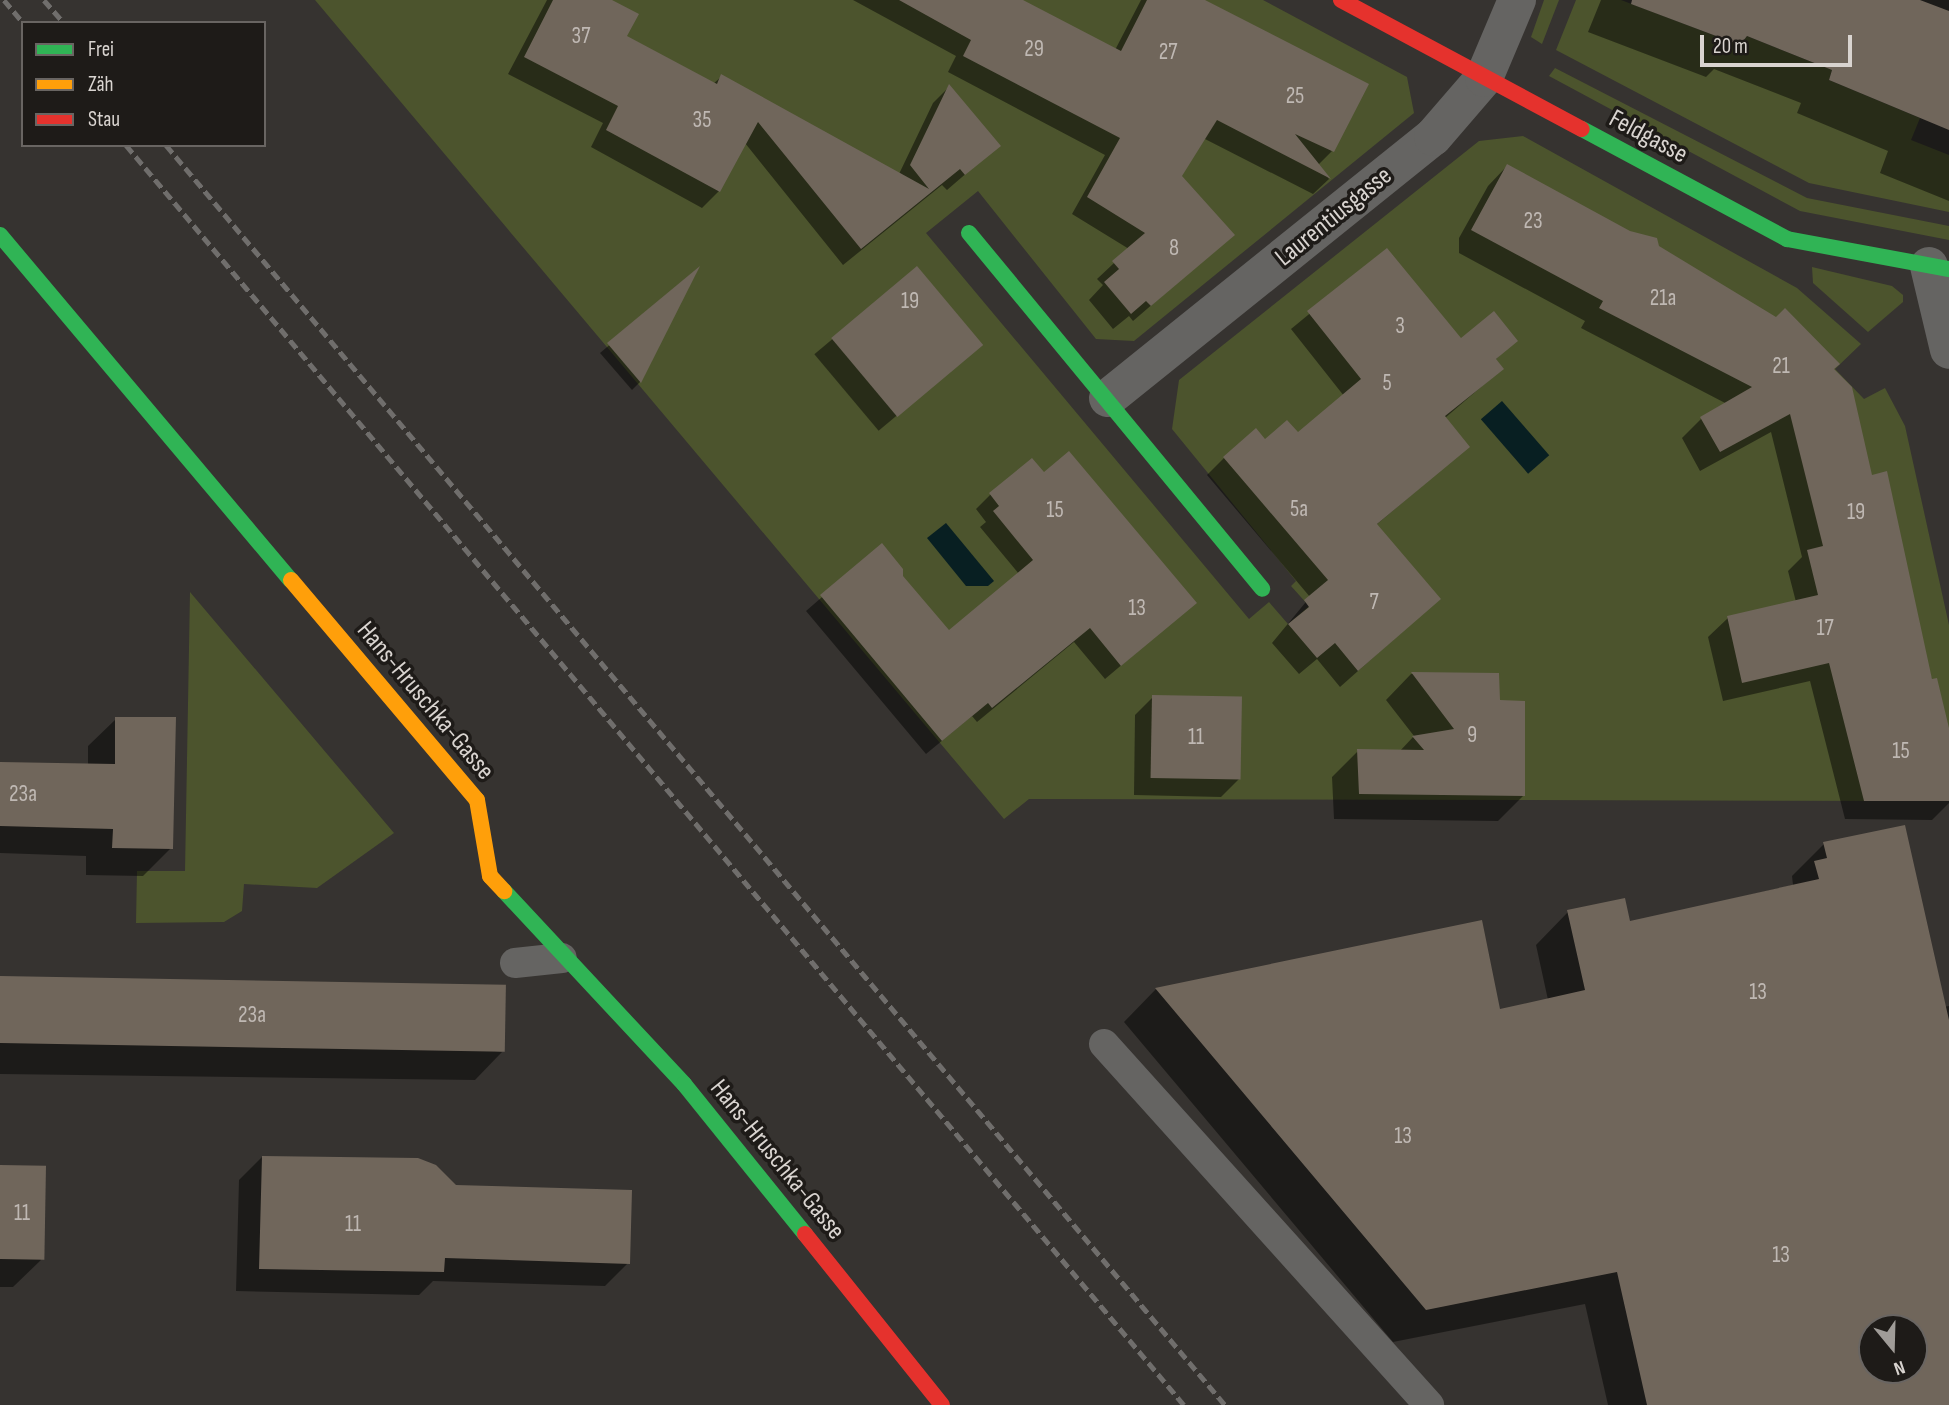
<!DOCTYPE html>
<html>
<head>
<meta charset="utf-8">
<style>
  body { margin:0 }
  #map { position:relative; width:1949px; height:1405px; overflow:hidden; background:#363330; font-family:"Sofia Sans Condensed",sans-serif }
  div>[style] { position:absolute }
  .green>* { inset:0; background:#4c542d }
  .water>* { inset:0; background:#081f22; transform-origin:0 0 }
  .shadow>* { inset:0; background:#0007; transform-origin:0 0 }
  .building>* { inset:0; background:#70665b; transform-origin:0 0 }
  .lane>* { height:30px; margin:-15px; padding:0 15px; transform-origin:15px; border-radius:15px; background:#656462 }
  .street>* { height:38px; margin:-19px; padding:0 19px; transform-origin:19px; border-radius:19px; background:#656462 }
  .fast>* { height:16px; margin:-8px; padding:0 8px; transform-origin:8px; border-radius:8px; background:#30b455 }
  .slow>* { height:16px; margin:-8px; padding:0 8px; transform-origin:8px; border-radius:8px; background:#ff9f0a }
  .jam>* { height:16px; margin:-8px; padding:0 8px; transform-origin:8px; border-radius:8px; background:#e5322d }
  .rail>* { height:5px; margin-top:-2.5px; transform-origin:0; background:repeating-linear-gradient(90deg,#706e6c 0 10px,transparent 0 15px) }
  span { translate:-50% -50%; white-space:nowrap; text-align:center; line-height:1.15; -webkit-text-stroke:7px #1e1b18; paint-order:stroke }
  .number-label { font-size:23px; color:#bfb8b3 }
  .number-label span { -webkit-text-stroke-width:0 }
  .street-label { font-size:26px; color:#d9d4d0 }
  .legend { position:absolute; left:21px; top:21px; width:245px; height:126px; box-sizing:border-box; background:#1e1b18; border:2px solid #696562; margin:0; padding:9px 12px; list-style:none; font-size:21px; color:#d9d4d0 }
  .legend li { display:flex; align-items:center; gap:14px; height:35px }
  .legend b { width:35px; border:2px solid #696562 }
  .north { position:absolute; left:1858px; top:1314px; width:70px; height:70px; box-sizing:border-box; background:#1e1b18; border:2px solid #696562; border-radius:50%; rotate:161deg; font-size:19px; font-weight:700; line-height:28px; text-align:center; color:#d9d4d0 }
  .north::after { content:''; display:block; margin:auto; width:24px; height:32px; background:#a09c98; clip-path:polygon(50% 0,100% 100%,50% 72%,0 100%) }
  .scale { position:absolute; left:1700px; top:35px; width:152px; height:32px; box-sizing:border-box; border:4px solid #d9d4d0; border-top:0; padding-left:9px; font-size:21px; line-height:24px; white-space:nowrap; color:#d9d4d0; -webkit-text-stroke:5px #1e1b18; paint-order:stroke }
</style>
</head>
<body>
<div id="map">
  <div class="green">
    <div style="clip-path:polygon(315px 0,1263px 0,1407px 77px,1414px 113px,1134px 341px,1096px 339px,978px 191px,926px 233px,1249px 619px,1269px 602px,1288px 624px,1309px 606px,1291px 586px,1296px 581px,1172px 429px,1179px 380px,1479px 141px,1523px 136px,1797px 288px,1861px 344px,1835px 369px,1864px 399px,1885px 388px,1905px 426px,1949px 625px,1949px 801px,1029px 799px,1004px 819px)"></div>
    <div style="clip-path:polygon(1544px 0,1559px 0,1542px 44px,1531px 37px)"></div>
    <div style="clip-path:polygon(1576px 0,1621px 0,1740px 45px,1747px 36px,1832px 70px,1829px 80px,1920px 118px,1911px 140px,1949px 155px,1949px 212px,1809px 183px,1556px 50px)"></div>
    <div style="clip-path:polygon(1555px 68px,1807px 198px,1949px 226px,1949px 240px,1800px 211px,1549px 76px)"></div>
    <div style="clip-path:polygon(1812px 267px,1892px 286px,1903px 295px,1903px 302px,1868px 332px,1813px 283px)"></div>
    <div style="clip-path:polygon(190px 592px,394px 833px,317px 888px,244px 884px,242px 911px,224px 922px,136px 923px,137px 871px,185px 871px)"></div>
  </div>
  <div class="water">
    <div style="left:1502px;top:401px;width:72px;height:28px;rotate:49deg"></div>
    <div style="clip-path:polygon(946px 523px,994px 581px,988px 586px,966px 586px,927px 538px)"></div>
  </div>
  <div class="shadow">
    <div style="clip-path:polygon(547px 0,608px 0,625px 37px,713px 84px,721px 77px,899px 174px,933px 103px,949px 87px,998px 146px,947px 190px,942px 185px,843px 265px,745px 143px,719px 191px,702px 208px,591px 147px,603px 123px,508px 74px)"></div>
    <div style="clip-path:polygon(853px 0,1020px 0,1115px 50px,1141px 0,1201px 0,1332px 151px,1318px 165px,1329px 179px,1313px 194px,1203px 138px,1179px 176px,1233px 235px,1133px 321px,1129px 316px,1113px 329px,1089px 300px,1103px 285px,1097px 279px,1129px 249px,1072px 214px,1105px 155px,948px 72px,956px 56px)"></div>
    <div style="clip-path:polygon(1601px 0,1949px 0,1949px 201px,1880px 173px,1888px 151px,1797px 113px,1801px 103px,1714px 69px,1706px 77px,1588px 32px)"></div>
    <div style="clip-path:polygon(1507px 166px,1657px 248px,1832px 369px,1871px 478px,1949px 736px,1949px 803px,1932px 820px,1845px 819px,1810px 681px,1723px 701px,1708px 637px,1728px 618px,1796px 602px,1788px 571px,1802px 557px,1771px 432px,1700px 471px,1682px 438px,1701px 419px,1727px 404px,1581px 328px,1585px 321px,1459px 253px,1459px 238px,1488px 186px)"></div>
    <div style="clip-path:polygon(1387px 250px,1461px 341px,1509px 346px,1495px 360px,1502px 369px,1445px 418px,1468px 447px,1376px 525px,1439px 599px,1340px 687px,1317px 659px,1299px 674px,1272px 643px,1310px 597px,1207px 475px,1224px 458px,1265px 441px,1297px 435px,1344px 396px,1291px 329px)"></div>
    <div style="left:917px;top:268px;width:100px;height:134px;rotate:50deg"></div>
    <div style="clip-path:polygon(695px 273px,640px 382px,632px 390px,600px 353px)"></div>
    <div style="clip-path:polygon(1044px 474px,1195px 603px,1105px 679px,1074px 642px,977px 722px,972px 716px,926px 754px,806px 611px,882px 545px,901px 577px,949px 632px,1019px 574px,980px 527px,986px 522px,976px 509px,990px 495px)"></div>
    <div style="clip-path:polygon(1411px 674px,1498px 675px,1498px 702px,1524px 795px,1498px 821px,1334px 819px,1332px 777px,1358px 751px,1399px 752px,1414px 736px,1386px 700px)"></div>
    <div style="clip-path:polygon(1153px 697px,1239px 779px,1221px 797px,1134px 795px,1135px 715px)"></div>
    <div style="clip-path:polygon(116px 719px,171px 848px,143px 876px,86px 875px,86px 856px,0 853px,0 763px,88px 765px,88px 746px)"></div>
    <div style="clip-path:polygon(evenodd,1824px 844px,1944px 1007px,1949px 1006px,1949px 1405px,1608px 1405px,1585px 1304px,1393px 1342px,1124px 1022px,1156px 989px,1480px 922px,1498px 1012px,1548px 1000px,1536px 945px,1568px 912px,1629px 923px,1793px 885px,1792px 876px,1824px 844px,1872px 1328px,1914px 1328px,1914px 1370px,1872px 1370px,1872px 1328px)"></div>
    <div style="clip-path:polygon(0 978px,502px 1052px,475px 1080px,0 1074px)"></div>
    <div style="clip-path:polygon(262px 1157px,455px 1187px,628px 1263px,605px 1286px,433px 1281px,419px 1295px,236px 1291px,239px 1180px)"></div>
    <div style="clip-path:polygon(0 1167px,41px 1260px,13px 1287px,0 1287px)"></div>
  </div>
  <div class="building">
    <div style="clip-path:polygon(553px 0,612px 0,639px 14px,627px 36px,717px 84px,721px 74px,929px 189px,910px 165px,949px 84px,1001px 146px,965px 175px,960px 169px,861px 249px,758px 122px,720px 192px,606px 130px,618px 106px,524px 57px)"></div>
    <div style="clip-path:polygon(899px 0,1023px 0,1121px 51px,1147px 0,1205px 0,1369px 84px,1334px 152px,1295px 134px,1331px 179px,1217px 120px,1182px 176px,1235px 235px,1151px 306px,1146px 301px,1131px 314px,1104px 282px,1119px 269px,1112px 261px,1145px 233px,1087px 197px,1120px 138px,963px 56px,971px 40px)"></div>
    <div style="clip-path:polygon(1632px 0,1920px 0,1949px 11px,1949px 130px,1829px 80px,1832px 70px,1747px 36px,1740px 45px,1631px 4px)"></div>
    <div style="clip-path:polygon(1507px 164px,1630px 231px,1657px 238px,1659px 246px,1776px 317px,1785px 308px,1840px 364px,1834px 369px,1852px 387px,1872px 475px,1887px 471px,1932px 679px,1937px 678px,1949px 728px,1949px 801px,1864px 801px,1829px 663px,1742px 683px,1727px 616px,1818px 595px,1807px 550px,1823px 546px,1790px 414px,1720px 452px,1700px 417px,1752px 387px,1599px 308px,1603px 301px,1471px 230px)"></div>
    <div style="clip-path:polygon(1387px 248px,1461px 338px,1494px 311px,1518px 341px,1496px 359px,1504px 369px,1445px 416px,1470px 447px,1377px 524px,1441px 599px,1358px 671px,1335px 643px,1317px 658px,1288px 624px,1309px 607px,1304px 600px,1328px 580px,1223px 457px,1256px 428px,1265px 439px,1287px 420px,1298px 432px,1361px 379px,1307px 311px)"></div>
    <div style="clip-path:polygon(700px 266px,641px 383px,607px 343px)"></div>
    <div style="left:917px;top:266px;width:103px;height:112px;rotate:50deg"></div>
    <div style="clip-path:polygon(1069px 451px,1197px 603px,1121px 666px,1090px 628px,992px 708px,988px 703px,942px 741px,820px 595px,882px 543px,903px 569px,903px 576px,949px 630px,1033px 560px,993px 511px,999px 506px,989px 493px,1032px 458px,1044px 472px)"></div>
    <div style="clip-path:polygon(1411px 672px,1499px 673px,1500px 700px,1525px 701px,1525px 796px,1359px 794px,1357px 749px,1424px 750px,1412px 736px,1454px 729px)"></div>
    <div style="left:1152px;top:695px;width:90px;height:83px;rotate:1deg"></div>
    <div style="clip-path:polygon(115px 717px,176px 717px,173px 849px,112px 848px,113px 829px,0 826px,0 762px,115px 764px)"></div>
    <div style="clip-path:polygon(evenodd,1905px 825px,1949px 1020px,1949px 1405px,1647px 1405px,1617px 1272px,1426px 1310px,1155px 988px,1482px 920px,1500px 1009px,1585px 990px,1567px 910px,1625px 898px,1630px 921px,1819px 879px,1814px 861px,1827px 858px,1823px 842px,1905px 825px,1872px 1328px,1914px 1328px,1914px 1370px,1872px 1370px,1872px 1328px)"></div>
    <div style="left:0;top:976px;width:506px;height:67px;rotate:1deg"></div>
    <div style="clip-path:polygon(262px 1156px,418px 1158px,436px 1165px,456px 1185px,632px 1190px,630px 1264px,445px 1258px,444px 1272px,259px 1269px)"></div>
    <div style="left:0;top:1165px;width:46px;height:94px;rotate:1deg"></div>
  </div>
  <div class="lane">
    <div style="left:515px;top:963px;width:47px;rotate:-6.1deg"></div>
    <div style="left:1104px;top:1044px;width:486px;rotate:48deg"></div>
  </div>
  <div class="street">
    <div style="left:1929px;top:266px;width:86px;rotate:76.6deg"></div>
    <div style="left:1108px;top:398px;width:417px;rotate:-38.8deg"></div>
    <div style="left:1433px;top:137px;width:78px;rotate:-49.2deg"></div>
    <div style="left:1484px;top:78px;width:85px;rotate:-67.1deg"></div>
  </div>
  <div class="fast">
    <div style="left:1582px;top:129px;width:233px;rotate:28.2deg"></div>
    <div style="left:1787px;top:239px;width:165px;rotate:10.5deg"></div>
    <div style="left:969px;top:233px;width:461px;rotate:50.5deg"></div>
    <div style="left:0;top:235px;width:451px;rotate:49.9deg"></div>
    <div style="left:504px;top:891px;width:264px;rotate:47deg"></div>
    <div style="left:684px;top:1084px;width:193px;rotate:51.1deg"></div>
  </div>
  <div class="slow">
    <div style="left:291px;top:580px;width:288px;rotate:49.8deg"></div>
    <div style="left:477px;top:800px;width:77px;rotate:80.3deg"></div>
    <div style="left:490px;top:876px;width:21px;rotate:47deg"></div>
  </div>
  <div class="jam">
    <div style="left:1341px;top:0;width:273px;rotate:28.2deg"></div>
    <div style="left:805px;top:1234px;width:219px;rotate:51.3deg"></div>
  </div>
  <div class="rail">
    <div style="left:4px;top:0;width:30px;rotate:50deg"></div>
    <div style="left:44px;top:0;width:30px;rotate:49deg"></div>
    <div style="left:126px;top:145px;width:1645px;rotate:49.98deg"></div>
    <div style="left:166px;top:145px;width:1646px;rotate:49.95deg"></div>
  </div>
  <div class="number-label">
    <span style="left:581px;top:36px">37</span>
    <span style="left:1034px;top:49px">29</span>
    <span style="left:1168px;top:52px">27</span>
    <span style="left:1295px;top:96px">25</span>
    <span style="left:702px;top:120px">35</span>
    <span style="left:1533px;top:221px">23</span>
    <span style="left:1174px;top:248px">8</span>
    <span style="left:1663px;top:298px">21a</span>
    <span style="left:910px;top:301px">19</span>
    <span style="left:1400px;top:326px">3</span>
    <span style="left:1781px;top:366px">21</span>
    <span style="left:1387px;top:383px">5</span>
    <span style="left:1299px;top:509px">5a</span>
    <span style="left:1055px;top:510px">15</span>
    <span style="left:1856px;top:512px">19</span>
    <span style="left:1374px;top:602px">7</span>
    <span style="left:1137px;top:608px">13</span>
    <span style="left:1825px;top:628px">17</span>
    <span style="left:1472px;top:735px">9</span>
    <span style="left:1196px;top:737px">11</span>
    <span style="left:1901px;top:751px">15</span>
    <span style="left:23px;top:794px">23a</span>
    <span style="left:1758px;top:992px">13</span>
    <span style="left:252px;top:1015px">23a</span>
    <span style="left:1403px;top:1136px">13</span>
    <span style="left:22px;top:1213px">11</span>
    <span style="left:353px;top:1224px">11</span>
    <span style="left:1781px;top:1255px">13</span>
  </div>
  <div class="street-label">
    <span style="left:1648px;top:137px;rotate:28deg">Feldgasse</span>
    <span style="left:1334px;top:217px;rotate:-39deg">Laurentiusgasse</span>
    <span style="left:425px;top:701px;rotate:50deg">Hans-Hruschka-Gasse</span>
    <span style="left:777px;top:1160px;rotate:51deg">Hans-Hruschka-Gasse</span>
  </div>
  <ul class="legend">
  <li><b style="height:9px;background:#30b455"></b>Frei</li>
  <li><b style="height:9px;background:#ff9f0a"></b>Zäh</li>
  <li><b style="height:9px;background:#e5322d"></b>Stau</li>
  </ul>
  <div class="north">N</div>
  <div class="scale">20 m</div>
</div>
</body>
</html>
